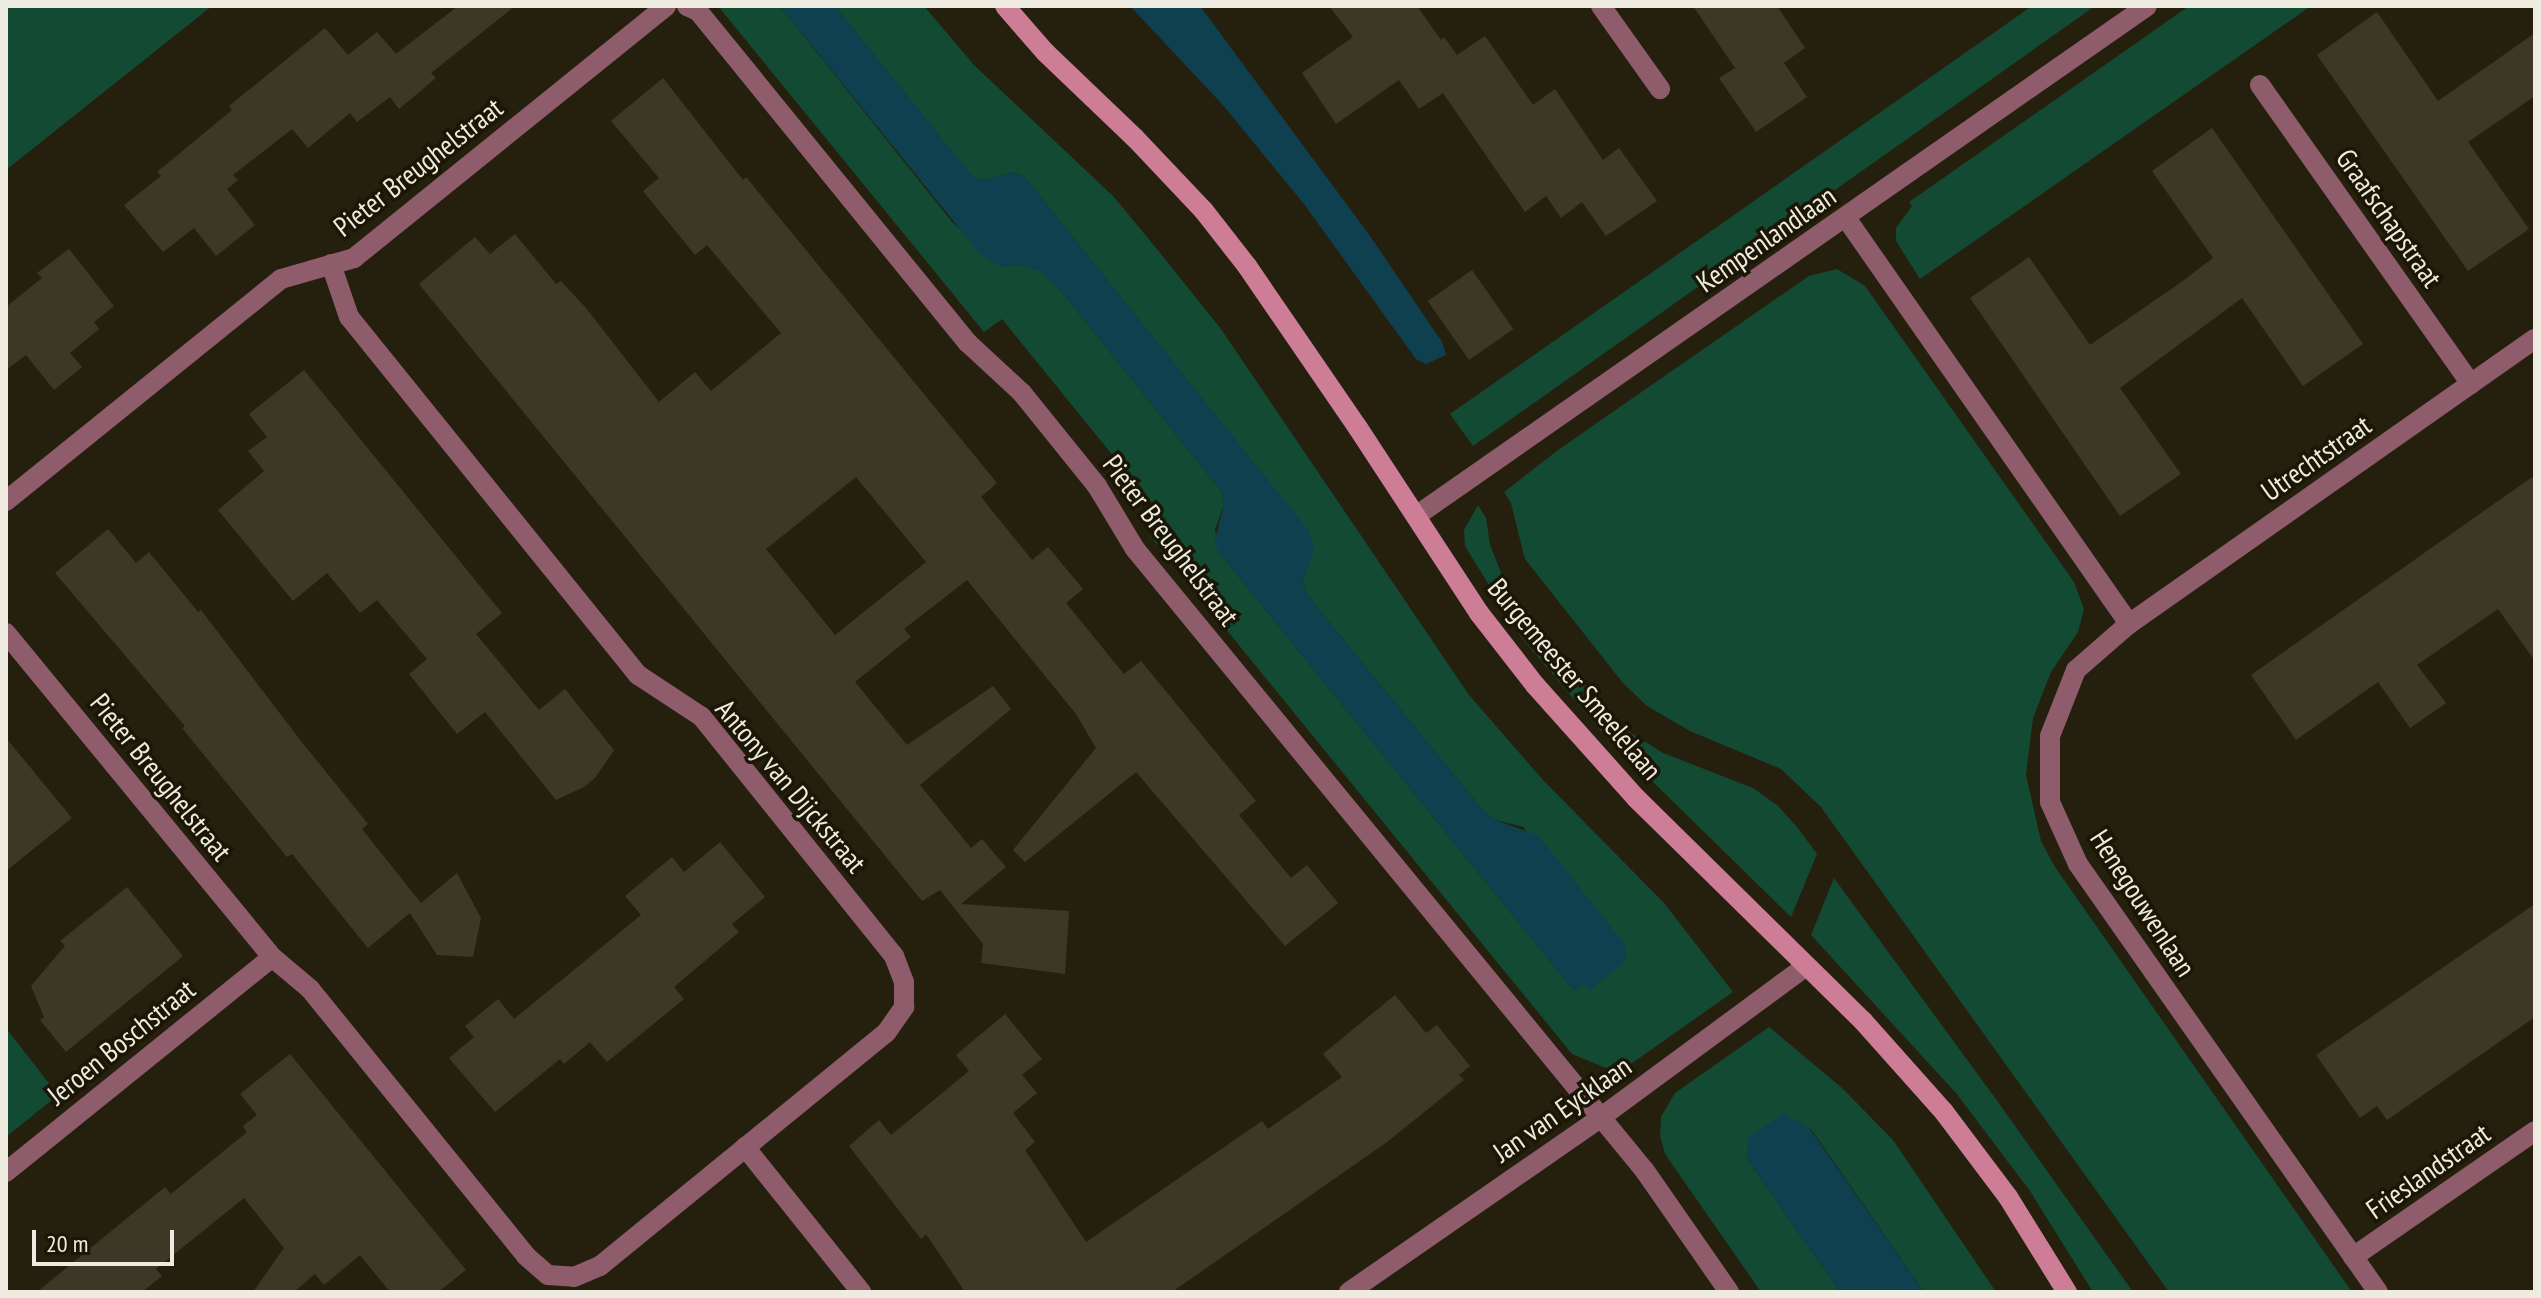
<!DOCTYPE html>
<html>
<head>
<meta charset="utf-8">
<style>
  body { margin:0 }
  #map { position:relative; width:2541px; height:1298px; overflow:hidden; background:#25200e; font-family:"PT Sans Narrow",sans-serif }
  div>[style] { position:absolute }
  .green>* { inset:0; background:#134a33 }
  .water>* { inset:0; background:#0f404f }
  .building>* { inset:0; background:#3d3825; transform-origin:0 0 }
  .street>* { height:20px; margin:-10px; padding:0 10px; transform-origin:10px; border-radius:10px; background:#8f5c6b }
  .secondary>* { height:20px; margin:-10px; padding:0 10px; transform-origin:10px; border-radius:10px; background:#ce7d97 }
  span { translate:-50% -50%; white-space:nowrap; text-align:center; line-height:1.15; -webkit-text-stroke:7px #1b1605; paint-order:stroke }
  .street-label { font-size:28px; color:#eeebe0 }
  .frame { position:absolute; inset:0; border:8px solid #eeebe0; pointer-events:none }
  .scale { position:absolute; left:32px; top:1230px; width:142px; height:36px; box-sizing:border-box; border:4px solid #eeebe0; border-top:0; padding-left:10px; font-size:24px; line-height:28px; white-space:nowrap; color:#eeebe0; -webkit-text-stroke:6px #1b1605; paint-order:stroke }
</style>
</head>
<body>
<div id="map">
  <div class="green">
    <div style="clip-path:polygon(6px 6px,212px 6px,6px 170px)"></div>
    <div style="clip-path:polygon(718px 6px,780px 6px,952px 222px,999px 266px,1019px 265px,1041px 271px,1061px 291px,1221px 491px,1224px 504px,1215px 530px,1221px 555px,1574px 991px,1583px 983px,1589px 990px,1524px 827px,1495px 820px,1481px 808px,1307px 595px,1303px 580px,1313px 549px,1308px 531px,1025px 177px,1013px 172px,983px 180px,973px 178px,835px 6px,924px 6px,974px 65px,1114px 197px,1156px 248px,1221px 329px,1469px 695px,1543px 780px,1664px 903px,1733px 992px,1618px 1073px,1572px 1054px,1150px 536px,1166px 521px,1002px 319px,984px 332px)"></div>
    <div style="clip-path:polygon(2032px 6px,2095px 6px,1473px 446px,1450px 414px)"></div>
    <div style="clip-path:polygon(2189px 6px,2311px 6px,1920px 279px,1896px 241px,1896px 228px,1912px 206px,1909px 202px)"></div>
    <div style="clip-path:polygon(1837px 269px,1865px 286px,2074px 582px,2084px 609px,2078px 632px,2051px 672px,2033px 718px,2026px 775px,2041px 841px,2055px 867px,2352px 1292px,2169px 1292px,1821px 807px,1781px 769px,1690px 731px,1647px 706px,1623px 683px,1525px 559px,1511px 503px,1504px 492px,1558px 450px,1809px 276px)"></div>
    <div style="clip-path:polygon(1478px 505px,1486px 518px,1490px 545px,1506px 585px,1607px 710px,1630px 732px,1663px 753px,1753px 788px,1778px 806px,1797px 827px,1817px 854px,1791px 917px,1601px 731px,1521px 637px,1465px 546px,1464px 530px)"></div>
    <div style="clip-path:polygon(1834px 878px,1998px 1102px,2133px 1292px,2093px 1292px,2030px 1191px,1956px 1093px,1811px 935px)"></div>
    <div style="clip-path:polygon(1769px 1027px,1842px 1088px,1893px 1140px,1996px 1292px,1924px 1292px,1811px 1129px,1747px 1159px,1840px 1292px,1761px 1292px,1665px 1154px,1660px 1136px,1661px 1117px,1675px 1093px)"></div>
    <div style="clip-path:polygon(6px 1028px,58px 1095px,6px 1137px)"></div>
  </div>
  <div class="water">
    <div style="clip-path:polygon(780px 6px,835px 6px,973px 177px,983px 180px,1013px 172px,1025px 177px,1309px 531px,1314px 549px,1303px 580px,1307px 595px,1481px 808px,1495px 820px,1537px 835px,1545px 844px,1623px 942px,1627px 954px,1623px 963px,1589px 991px,1583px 984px,1574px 991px,1221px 555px,1214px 543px,1224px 504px,1221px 491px,1061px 291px,1040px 271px,1019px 265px,999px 266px,979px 253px)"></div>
    <div style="clip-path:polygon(1130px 6px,1200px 6px,1370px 236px,1442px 342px,1446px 355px,1426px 364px,1416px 359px,1304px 204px,1222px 104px)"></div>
    <div style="clip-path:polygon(1784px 1113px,1810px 1129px,1924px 1292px,1840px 1292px,1747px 1159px,1747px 1139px)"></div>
  </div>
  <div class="building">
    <div style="clip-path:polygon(458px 6px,515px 6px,431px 73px,436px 78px,399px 109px,390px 97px,357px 122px,350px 113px,308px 148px,292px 129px,233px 175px,238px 180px,227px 189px,255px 225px,216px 256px,194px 228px,163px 252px,124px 205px,161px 176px,157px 172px,232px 110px,229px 106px,325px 28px,348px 55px,377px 32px,396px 54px)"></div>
    <div style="clip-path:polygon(1329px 6px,1417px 6px,1441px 40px,1444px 37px,1457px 55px,1485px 36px,1533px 105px,1555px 89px,1603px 160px,1619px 148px,1657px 201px,1606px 236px,1582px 202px,1561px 218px,1546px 196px,1525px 212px,1443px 93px,1419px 109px,1399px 80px,1336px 124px,1302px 73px,1353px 37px)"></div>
    <div style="clip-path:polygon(1693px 6px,1777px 6px,1805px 48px,1784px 63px,1807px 97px,1756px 132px,1719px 78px,1735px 68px)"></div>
    <div style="clip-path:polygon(2377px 12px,2438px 101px,2535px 33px,2535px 96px,2468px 142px,2529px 229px,2468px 271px,2317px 55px)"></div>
    <div style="clip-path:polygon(evenodd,663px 78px,743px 180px,746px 177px,997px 483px,981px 497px,1032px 560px,1048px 547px,1083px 589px,1066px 603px,1124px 674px,1141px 661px,1256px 801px,1239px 815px,1291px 878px,1307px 865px,1338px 903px,1285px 946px,1136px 772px,1025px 862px,1013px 850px,1096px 748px,1076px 714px,967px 580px,904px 629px,911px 637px,855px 682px,907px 745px,993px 686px,1011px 709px,920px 785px,971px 848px,982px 839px,1006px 867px,961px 904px,1069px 911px,1065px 974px,981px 963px,983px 944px,940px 890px,922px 901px,419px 284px,475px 237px,490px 254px,515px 234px,556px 284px,561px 281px,586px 308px,659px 402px,695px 372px,711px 391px,781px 333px,707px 245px,695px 255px,643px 191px,659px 178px,611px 121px,663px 78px,856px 477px,926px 562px,835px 635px,766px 549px,856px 477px)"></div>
    <div style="clip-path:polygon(2212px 128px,2363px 344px,2303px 386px,2242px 298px,2120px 388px,2181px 474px,2120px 516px,1970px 298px,2029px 257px,2090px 345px,2180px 283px,2213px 258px,2152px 171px)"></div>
    <div style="clip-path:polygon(69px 249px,114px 306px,94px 322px,99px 329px,70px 353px,82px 367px,54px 390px,26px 355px,6px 370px,6px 307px,42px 278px,37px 273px)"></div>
    <div style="left:1472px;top:270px;width:72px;height:54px;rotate:55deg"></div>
    <div style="clip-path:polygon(304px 370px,502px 613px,476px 634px,539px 710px,565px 689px,614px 750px,595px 778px,584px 787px,556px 800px,485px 712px,457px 734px,409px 674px,427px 659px,377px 600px,360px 613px,327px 573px,293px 601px,218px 510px,264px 471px,248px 451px,267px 437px,249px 414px)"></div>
    <div style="clip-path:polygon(2535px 475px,2535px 661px,2498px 609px,2417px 665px,2446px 703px,2410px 728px,2378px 682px,2296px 740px,2251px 675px)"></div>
    <div style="clip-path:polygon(108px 529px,136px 563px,149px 552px,198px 612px,201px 610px,301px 741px,368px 824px,362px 829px,421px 903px,457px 873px,481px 918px,473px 957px,437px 955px,410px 913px,368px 948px,292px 854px,287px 857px,182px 728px,185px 726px,55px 573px)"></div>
    <div style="clip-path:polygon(6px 738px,72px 818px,6px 871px)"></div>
    <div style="clip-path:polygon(720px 842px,765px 897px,732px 924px,739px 932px,674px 987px,684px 999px,607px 1062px,590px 1042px,564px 1064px,560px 1059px,495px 1112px,449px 1058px,474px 1037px,465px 1026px,498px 999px,514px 1019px,641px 915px,625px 896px,672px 857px,684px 872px)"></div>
    <div style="clip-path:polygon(127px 887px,183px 956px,66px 1052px,40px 1020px,44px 1017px,31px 986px,65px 946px,60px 941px)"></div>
    <div style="clip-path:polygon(2535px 904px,2535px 1017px,2387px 1120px,2377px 1106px,2360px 1118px,2316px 1055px)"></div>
    <div style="clip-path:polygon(1395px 995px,1426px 1033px,1437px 1025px,1470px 1066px,1459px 1075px,1464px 1080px,1387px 1142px,1172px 1292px,965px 1292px,926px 1234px,921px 1239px,849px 1146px,879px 1120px,891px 1135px,969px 1071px,956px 1055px,1005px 1014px,1042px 1059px,1022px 1075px,1037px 1093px,1013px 1113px,1035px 1142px,1025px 1150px,1086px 1242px,1262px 1121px,1268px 1129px,1342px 1077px,1323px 1054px)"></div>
    <div style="clip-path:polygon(290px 1054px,466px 1270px,438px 1292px,390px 1292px,360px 1255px,324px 1285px,315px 1274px,294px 1292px,253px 1292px,284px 1248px,244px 1198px,156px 1269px,162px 1276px,142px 1292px,37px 1292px,165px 1187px,171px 1194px,247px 1132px,243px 1126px,257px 1115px,240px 1094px)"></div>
  </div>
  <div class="street">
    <div style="left:687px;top:6px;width:12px;rotate:24deg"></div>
    <div style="left:698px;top:11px;width:428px;rotate:50.9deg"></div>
    <div style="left:968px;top:343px;width:74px;rotate:42.8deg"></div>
    <div style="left:1022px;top:393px;width:119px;rotate:51.1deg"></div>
    <div style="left:1097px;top:486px;width:74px;rotate:58.9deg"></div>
    <div style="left:1135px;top:549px;width:804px;rotate:50.65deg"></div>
    <div style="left:1645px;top:1171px;width:147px;rotate:55.2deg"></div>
    <div style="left:1601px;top:6px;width:102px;rotate:54.6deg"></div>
    <div style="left:2260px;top:85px;width:366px;rotate:54.8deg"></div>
    <div style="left:1846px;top:218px;width:495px;rotate:55.1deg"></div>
    <div style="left:6px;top:501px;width:353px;rotate:-38.9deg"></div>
    <div style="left:281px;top:279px;width:76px;rotate:-16deg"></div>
    <div style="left:354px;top:258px;width:401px;rotate:-38.9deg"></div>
    <div style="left:1416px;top:516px;width:891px;rotate:-34.9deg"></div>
    <div style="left:6px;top:633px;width:419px;rotate:50.6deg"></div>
    <div style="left:272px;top:957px;width:50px;rotate:40.1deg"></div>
    <div style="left:310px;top:989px;width:343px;rotate:51deg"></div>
    <div style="left:526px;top:1256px;width:29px;rotate:41deg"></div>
    <div style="left:548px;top:1275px;width:26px;rotate:4deg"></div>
    <div style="left:574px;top:1277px;width:28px;rotate:-23deg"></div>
    <div style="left:600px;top:1266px;width:369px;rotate:-39.2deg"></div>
    <div style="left:886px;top:1033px;width:32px;rotate:-55deg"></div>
    <div style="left:904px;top:1007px;width:25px;rotate:-90deg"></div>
    <div style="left:904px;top:982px;width:28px;rotate:-111deg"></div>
    <div style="left:894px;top:956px;width:307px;rotate:-128.8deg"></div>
    <div style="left:702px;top:717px;width:77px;rotate:-146.7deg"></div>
    <div style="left:638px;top:675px;width:460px;rotate:-128.9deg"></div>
    <div style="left:349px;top:317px;width:56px;rotate:-108.8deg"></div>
    <div style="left:745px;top:1147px;width:186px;rotate:51.3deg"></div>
    <div style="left:6px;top:1172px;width:342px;rotate:-38.9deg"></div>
    <div style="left:2353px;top:1257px;width:221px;rotate:-34.7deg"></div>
    <div style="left:1349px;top:1292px;width:305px;rotate:-34.7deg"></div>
    <div style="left:1600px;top:1118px;width:255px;rotate:-36.4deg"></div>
    <div style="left:2378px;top:1292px;width:523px;rotate:-125.03deg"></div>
    <div style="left:2078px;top:864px;width:68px;rotate:-114.3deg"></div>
    <div style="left:2050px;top:802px;width:66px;rotate:-90deg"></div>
    <div style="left:2050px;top:736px;width:71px;rotate:-68.5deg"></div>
    <div style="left:2076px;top:670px;width:70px;rotate:-41deg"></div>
    <div style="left:2129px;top:624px;width:496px;rotate:-35.1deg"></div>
  </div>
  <div class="secondary">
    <div style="left:1005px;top:6px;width:61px;rotate:49deg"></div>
    <div style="left:1045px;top:52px;width:124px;rotate:43.7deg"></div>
    <div style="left:1135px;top:138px;width:100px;rotate:46.6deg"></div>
    <div style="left:1204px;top:211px;width:70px;rotate:52deg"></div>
    <div style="left:1247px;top:266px;width:196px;rotate:55.6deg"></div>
    <div style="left:1358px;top:428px;width:221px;rotate:56.8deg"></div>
    <div style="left:1479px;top:613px;width:91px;rotate:52.1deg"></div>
    <div style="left:1535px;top:685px;width:152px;rotate:48.2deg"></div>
    <div style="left:1636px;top:798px;width:318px;rotate:44.5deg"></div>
    <div style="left:1863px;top:1021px;width:122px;rotate:48.3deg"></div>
    <div style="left:1944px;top:1112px;width:106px;rotate:53deg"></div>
    <div style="left:2008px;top:1197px;width:112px;rotate:58.2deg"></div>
  </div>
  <div class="street-label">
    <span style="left:418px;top:167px;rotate:-38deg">Pieter Breughelstraat</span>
    <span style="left:2389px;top:218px;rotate:55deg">Graafschapstraat</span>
    <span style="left:1766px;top:239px;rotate:-35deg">Kempenlandlaan</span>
    <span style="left:2316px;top:458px;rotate:-35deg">Utrechtstraat</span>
    <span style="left:1171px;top:540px;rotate:53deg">Pieter Breughelstraat</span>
    <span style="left:1575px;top:679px;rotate:50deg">Burgemeester Smeelelaan</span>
    <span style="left:161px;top:777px;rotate:51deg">Pieter Breughelstraat</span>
    <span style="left:791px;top:786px;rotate:50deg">Antony van Dijckstraat</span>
    <span style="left:2143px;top:903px;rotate:57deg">Henegouwenlaan</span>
    <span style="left:121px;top:1042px;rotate:-39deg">Jeroen Boschstraat</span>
    <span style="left:1562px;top:1109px;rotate:-35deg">Jan van Eycklaan</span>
    <span style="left:2428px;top:1171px;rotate:-35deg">Frieslandstraat</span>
  </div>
  <div class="frame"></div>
  <div class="scale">20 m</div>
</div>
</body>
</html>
